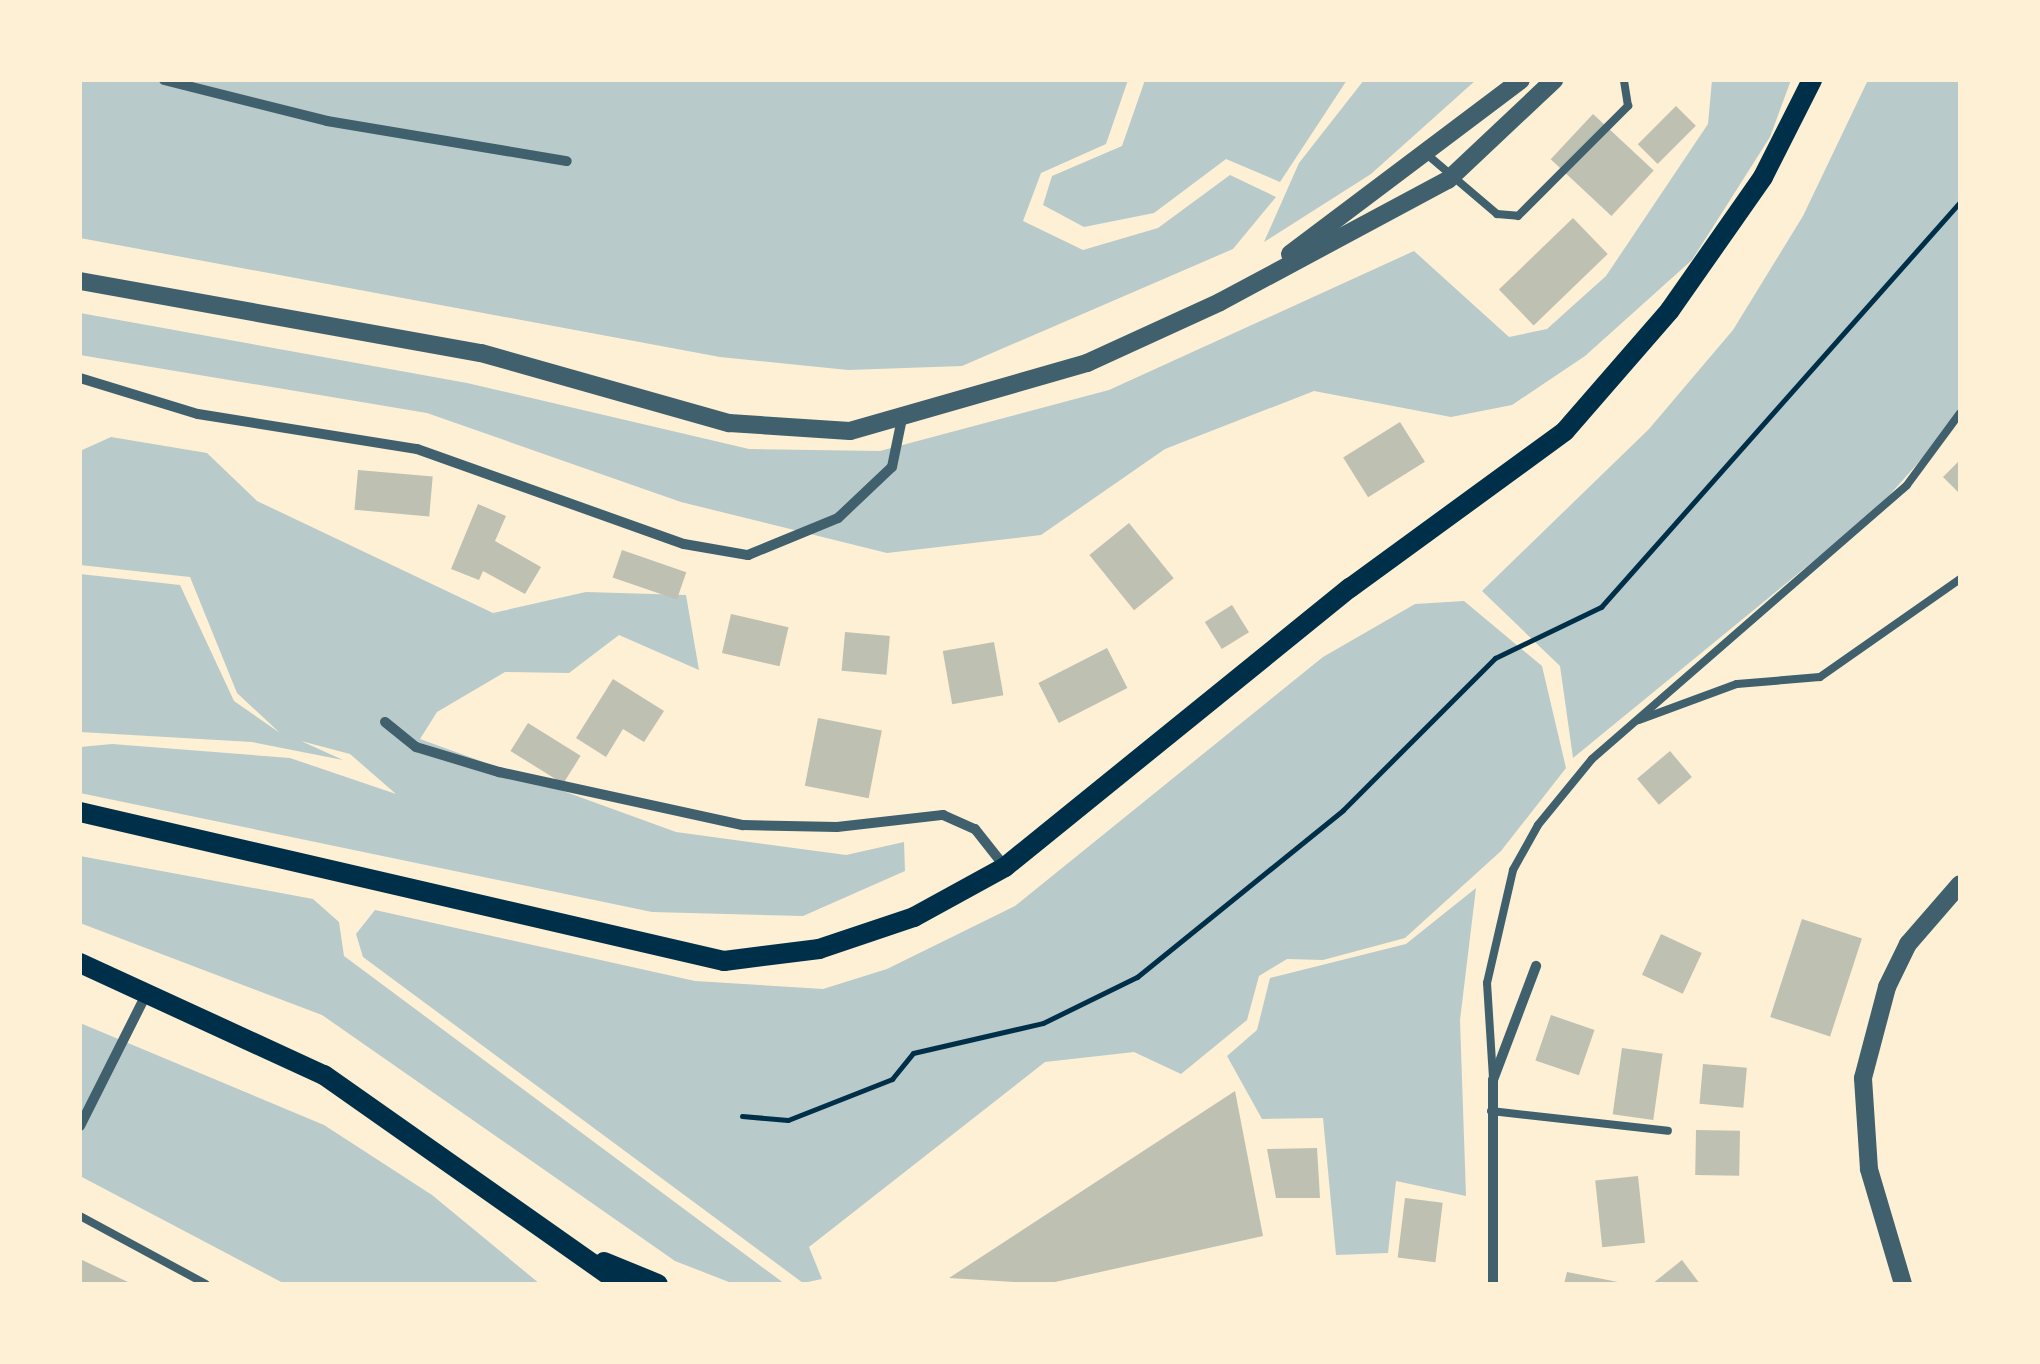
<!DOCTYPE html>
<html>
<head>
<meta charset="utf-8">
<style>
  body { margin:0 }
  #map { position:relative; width:2040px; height:1364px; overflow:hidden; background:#fdf0d5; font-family:"Exo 2",sans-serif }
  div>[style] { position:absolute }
  .green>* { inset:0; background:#b9caca }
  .building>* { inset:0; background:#bec0b2; transform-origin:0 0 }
  .path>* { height:5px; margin:-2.5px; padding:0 2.5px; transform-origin:2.5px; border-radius:2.5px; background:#003049 }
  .service>* { height:8px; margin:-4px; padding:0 4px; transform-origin:4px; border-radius:4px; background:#3f606c }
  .minor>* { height:10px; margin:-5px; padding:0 5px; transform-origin:5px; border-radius:5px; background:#3f606c }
  .tertiary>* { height:18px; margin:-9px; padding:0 9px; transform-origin:9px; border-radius:9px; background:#3f606c }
  .secondary>* { height:20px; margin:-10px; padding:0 10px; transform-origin:10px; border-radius:10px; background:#003049 }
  span { translate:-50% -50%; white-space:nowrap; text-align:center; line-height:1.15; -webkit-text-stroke:8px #fdf0d5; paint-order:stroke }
  .frame { position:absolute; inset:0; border:82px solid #fdf0d5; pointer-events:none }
</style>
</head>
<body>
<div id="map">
  <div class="green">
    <div style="clip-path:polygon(80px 80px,1128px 80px,1106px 144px,1041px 173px,1023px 221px,1083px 250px,1158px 228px,1230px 175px,1276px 197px,1233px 249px,962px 366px,848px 370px,720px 357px,80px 238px)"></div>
    <div style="clip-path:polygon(1145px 80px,1347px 80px,1280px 182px,1226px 159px,1154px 213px,1084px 227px,1043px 205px,1052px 176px,1122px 146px)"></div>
    <div style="clip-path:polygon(1364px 80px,1476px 80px,1371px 174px,1264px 242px,1299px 163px)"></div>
    <div style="clip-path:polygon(1712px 80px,1791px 80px,1770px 137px,1692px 260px,1585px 356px,1512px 405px,1451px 417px,1314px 391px,1165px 449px,1041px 535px,887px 553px,681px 502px,427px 413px,80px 355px,80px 313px,467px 383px,749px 449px,880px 451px,1109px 390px,1414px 251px,1509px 337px,1547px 329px,1606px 276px,1708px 124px)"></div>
    <div style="clip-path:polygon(1868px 80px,1960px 80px,1960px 416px,1877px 509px,1573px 758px,1560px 666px,1482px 591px,1649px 429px,1733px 330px,1803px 216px)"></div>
    <div style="clip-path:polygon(111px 437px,207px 453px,257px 501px,493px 613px,586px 592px,686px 595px,699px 670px,619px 635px,569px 673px,505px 672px,437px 712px,420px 739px,676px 832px,846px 855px,904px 842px,905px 871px,803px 916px,652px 912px,80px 793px,80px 747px,112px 744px,290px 758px,396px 794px,350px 754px,301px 741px,343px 760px,252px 742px,80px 732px,80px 574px,180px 585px,234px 701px,280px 733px,237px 693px,190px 577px,80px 565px,80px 451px)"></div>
    <div style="clip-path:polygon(1464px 601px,1542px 666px,1566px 768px,1501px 851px,1405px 938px,1323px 960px,1287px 959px,1259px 976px,1247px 1020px,1181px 1074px,1134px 1052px,1045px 1062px,809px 1247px,822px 1279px,803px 1283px,363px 957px,356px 934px,375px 910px,695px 981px,823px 989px,887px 969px,1015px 906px,1323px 657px,1415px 604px)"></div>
    <div style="clip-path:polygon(80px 856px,313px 899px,339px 922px,344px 956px,785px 1284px,734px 1284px,675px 1261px,322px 1015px,80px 923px)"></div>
    <div style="clip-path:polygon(1476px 888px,1460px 1020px,1466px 1196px,1396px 1181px,1388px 1253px,1336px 1255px,1323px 1118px,1262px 1119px,1227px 1056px,1257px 1030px,1270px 978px,1406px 944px)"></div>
    <div style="clip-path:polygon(80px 1023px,324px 1125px,432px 1195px,540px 1284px,285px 1284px,80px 1176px)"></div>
  </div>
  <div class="building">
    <div style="left:1676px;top:106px;width:28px;height:54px;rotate:45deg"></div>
    <div style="left:1593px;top:114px;width:83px;height:62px;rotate:43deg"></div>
    <div style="left:1573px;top:218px;width:50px;height:103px;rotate:46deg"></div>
    <div style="left:1400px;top:422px;width:47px;height:67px;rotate:58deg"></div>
    <div style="clip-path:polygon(1960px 460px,1960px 494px,1943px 477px)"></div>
    <div style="left:358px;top:470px;width:75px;height:40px;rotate:5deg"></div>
    <div style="clip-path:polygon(478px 504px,506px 516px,495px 541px,541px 567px,525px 594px,483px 571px,479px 580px,451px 569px)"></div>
    <div style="left:1129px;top:523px;width:71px;height:51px;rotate:51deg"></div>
    <div style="left:622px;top:550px;width:68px;height:29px;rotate:19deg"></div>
    <div style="left:1232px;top:605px;width:32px;height:32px;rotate:58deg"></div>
    <div style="left:731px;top:614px;width:59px;height:40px;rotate:13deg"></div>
    <div style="left:845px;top:632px;width:45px;height:39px;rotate:5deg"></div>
    <div style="left:994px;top:642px;width:54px;height:52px;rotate:80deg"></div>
    <div style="left:1107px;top:648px;width:45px;height:77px;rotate:63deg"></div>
    <div style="clip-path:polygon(613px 679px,664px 711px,644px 742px,623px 729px,606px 757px,576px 738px)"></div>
    <div style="left:818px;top:718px;width:65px;height:69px;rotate:11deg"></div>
    <div style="left:528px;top:723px;width:62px;height:33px;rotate:32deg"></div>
    <div style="left:1670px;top:751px;width:34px;height:43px;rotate:50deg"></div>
    <div style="left:1802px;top:919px;width:63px;height:103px;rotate:18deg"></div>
    <div style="left:1661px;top:934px;width:45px;height:45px;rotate:25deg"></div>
    <div style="left:1551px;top:1015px;width:46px;height:48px;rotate:19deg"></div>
    <div style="left:1622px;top:1048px;width:41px;height:67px;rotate:8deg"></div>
    <div style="left:1703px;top:1064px;width:44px;height:40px;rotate:5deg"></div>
    <div style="clip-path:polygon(1235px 1091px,1263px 1236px,1046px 1284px,949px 1278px)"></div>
    <div style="left:1696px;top:1130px;width:44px;height:45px;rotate:1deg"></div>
    <div style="clip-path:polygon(1317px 1148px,1320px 1198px,1276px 1198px,1267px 1149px)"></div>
    <div style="left:1638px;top:1176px;width:67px;height:43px;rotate:84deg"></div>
    <div style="left:1405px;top:1198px;width:38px;height:60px;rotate:7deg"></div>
    <div style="clip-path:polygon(80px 1259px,132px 1284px,80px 1284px)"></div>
    <div style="clip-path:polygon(1682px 1260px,1700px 1284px,1652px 1284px)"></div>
    <div style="clip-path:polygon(1567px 1272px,1618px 1282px,1618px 1284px,1564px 1284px)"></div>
  </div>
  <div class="path">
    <div style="left:742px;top:1116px;width:46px;rotate:5deg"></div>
    <div style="left:788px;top:1120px;width:112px;rotate:-21.5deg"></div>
    <div style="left:892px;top:1079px;width:33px;rotate:-51deg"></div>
    <div style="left:913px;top:1053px;width:133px;rotate:-13deg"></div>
    <div style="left:1043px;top:1023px;width:105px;rotate:-26.1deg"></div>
    <div style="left:1137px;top:977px;width:265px;rotate:-39deg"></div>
    <div style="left:1343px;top:810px;width:215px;rotate:-45deg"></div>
    <div style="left:1495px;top:658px;width:118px;rotate:-25.7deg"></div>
    <div style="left:1601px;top:607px;width:541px;rotate:-48.45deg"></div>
  </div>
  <div class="service">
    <div style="left:1430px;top:157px;width:88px;rotate:40.4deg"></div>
    <div style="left:1497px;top:214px;width:21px;rotate:5deg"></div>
    <div style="left:1518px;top:216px;width:156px;rotate:-45deg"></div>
    <div style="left:1628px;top:106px;width:26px;rotate:-99deg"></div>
    <div style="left:1639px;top:720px;width:104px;rotate:-20.2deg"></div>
    <div style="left:1737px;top:684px;width:83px;rotate:-4.8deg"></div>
    <div style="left:1820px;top:677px;width:171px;rotate:-35deg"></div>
    <div style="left:1493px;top:1078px;width:95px;rotate:-93.6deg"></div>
    <div style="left:1487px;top:983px;width:116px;rotate:-77deg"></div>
    <div style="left:1513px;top:870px;width:51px;rotate:-60.9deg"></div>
    <div style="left:1538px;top:825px;width:85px;rotate:-50.7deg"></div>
    <div style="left:1592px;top:759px;width:417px;rotate:-41deg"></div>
    <div style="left:1907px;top:485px;width:89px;rotate:-53.6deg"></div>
    <div style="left:1491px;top:1111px;width:178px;rotate:6.4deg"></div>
    <div style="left:80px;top:1216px;width:143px;rotate:28.4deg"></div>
  </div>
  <div class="minor">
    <div style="left:164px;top:80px;width:168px;rotate:14.1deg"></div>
    <div style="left:327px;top:121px;width:243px;rotate:9.5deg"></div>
    <div style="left:80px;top:378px;width:123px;rotate:17deg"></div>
    <div style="left:198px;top:414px;width:222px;rotate:9.1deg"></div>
    <div style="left:417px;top:449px;width:283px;rotate:19.6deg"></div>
    <div style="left:684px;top:544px;width:65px;rotate:9.8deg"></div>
    <div style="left:748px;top:555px;width:97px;rotate:-22.3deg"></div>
    <div style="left:838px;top:518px;width:74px;rotate:-43.4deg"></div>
    <div style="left:892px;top:467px;width:45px;rotate:-78.4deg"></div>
    <div style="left:385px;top:722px;width:40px;rotate:39deg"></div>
    <div style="left:416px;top:747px;width:87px;rotate:16.8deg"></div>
    <div style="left:499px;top:772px;width:250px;rotate:12.3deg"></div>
    <div style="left:743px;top:825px;width:94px;rotate:1.2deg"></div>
    <div style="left:837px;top:827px;width:107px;rotate:-6.5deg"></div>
    <div style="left:943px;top:815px;width:35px;rotate:24deg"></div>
    <div style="left:975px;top:829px;width:48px;rotate:51.7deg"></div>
    <div style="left:80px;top:1126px;width:151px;rotate:-63.3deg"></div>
    <div style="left:1493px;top:1284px;width:204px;rotate:-90deg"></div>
    <div style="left:1493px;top:1080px;width:122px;rotate:-69.3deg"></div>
  </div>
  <div class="tertiary">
    <div style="left:1290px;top:254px;width:289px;rotate:-37deg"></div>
    <div style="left:80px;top:281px;width:407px;rotate:10.2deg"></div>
    <div style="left:481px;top:353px;width:258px;rotate:15.8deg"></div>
    <div style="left:729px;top:423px;width:121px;rotate:3.8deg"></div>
    <div style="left:850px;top:431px;width:247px;rotate:-16deg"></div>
    <div style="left:1087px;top:363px;width:146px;rotate:-24.6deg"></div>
    <div style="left:1220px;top:302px;width:259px;rotate:-28.2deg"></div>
    <div style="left:1448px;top:180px;width:146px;rotate:-43.3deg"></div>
    <div style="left:1903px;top:1284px;width:120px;rotate:-106.5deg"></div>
    <div style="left:1869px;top:1169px;width:91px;rotate:-93.8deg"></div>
    <div style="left:1863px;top:1078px;width:94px;rotate:-75.2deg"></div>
    <div style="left:1887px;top:987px;width:48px;rotate:-64deg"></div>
    <div style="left:1908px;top:944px;width:79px;rotate:-49.1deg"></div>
  </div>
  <div class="secondary">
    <div style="left:80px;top:812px;width:661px;rotate:13.03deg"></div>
    <div style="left:724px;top:961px;width:96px;rotate:-7.2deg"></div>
    <div style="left:819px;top:949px;width:100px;rotate:-18.6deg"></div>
    <div style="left:914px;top:917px;width:104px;rotate:-28.8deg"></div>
    <div style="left:1005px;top:867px;width:444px;rotate:-39deg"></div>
    <div style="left:1350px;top:588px;width:266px;rotate:-36.1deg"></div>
    <div style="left:1565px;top:431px;width:160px;rotate:-49deg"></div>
    <div style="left:1670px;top:310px;width:162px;rotate:-55deg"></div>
    <div style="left:1763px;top:177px;width:109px;rotate:-63.2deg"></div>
    <div style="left:80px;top:963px;width:268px;rotate:24.7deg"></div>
    <div style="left:324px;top:1075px;width:363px;rotate:35.1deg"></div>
    <div style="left:604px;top:1262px;width:58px;rotate:22.2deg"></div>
  </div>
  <div class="frame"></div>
</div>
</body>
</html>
